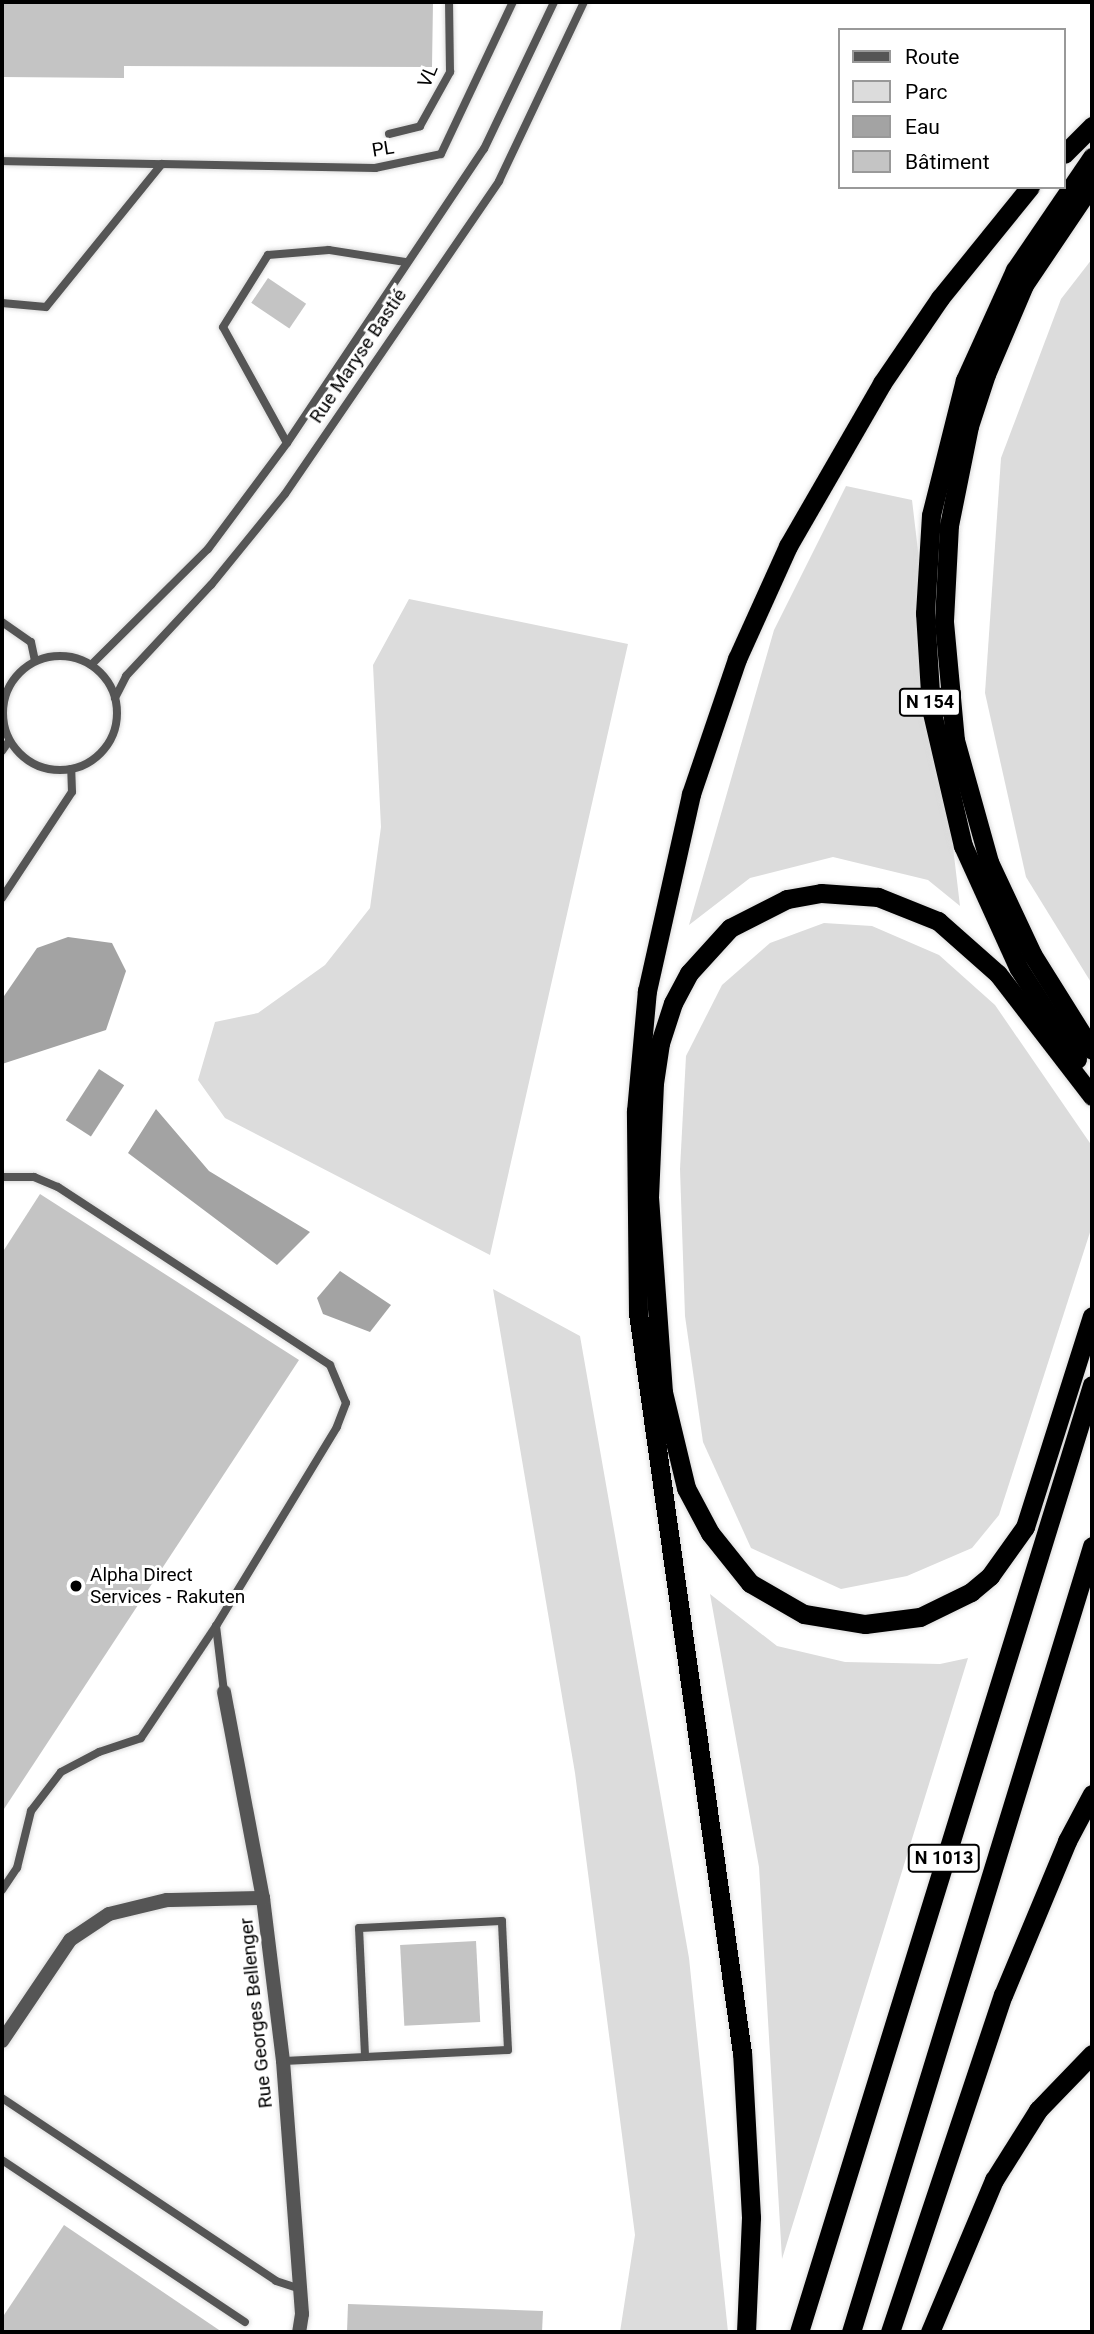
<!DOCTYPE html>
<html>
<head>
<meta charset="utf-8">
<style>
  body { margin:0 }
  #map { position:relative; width:1094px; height:2334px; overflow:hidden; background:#fff; font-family:Roboto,sans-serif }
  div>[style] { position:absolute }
  .green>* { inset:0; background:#dcdcdc }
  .water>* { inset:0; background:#a3a3a3; transform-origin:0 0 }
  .building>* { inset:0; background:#c4c4c4; transform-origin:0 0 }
  .roads { filter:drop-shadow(0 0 2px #dbdbdb) drop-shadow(0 0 2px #dbdbdb) }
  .service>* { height:8px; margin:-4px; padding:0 4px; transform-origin:4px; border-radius:4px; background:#555 }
  .service>.ring { margin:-4px; padding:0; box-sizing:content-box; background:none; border:8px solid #555; border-radius:50% }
  .minor>* { height:14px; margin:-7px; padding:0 7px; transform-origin:7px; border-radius:7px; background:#555 }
  .trunk>* { height:19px; margin:-9.5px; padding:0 9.5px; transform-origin:9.5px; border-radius:9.5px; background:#000 }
  .dots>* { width:19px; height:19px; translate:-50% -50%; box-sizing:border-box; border:4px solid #fff; border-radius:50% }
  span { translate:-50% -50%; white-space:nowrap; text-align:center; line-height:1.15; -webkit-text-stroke:6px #fff; paint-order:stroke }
  .shield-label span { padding:2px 5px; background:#fff; border:2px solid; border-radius:5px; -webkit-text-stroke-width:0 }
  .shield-label { font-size:18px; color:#000; font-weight:700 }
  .street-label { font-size:19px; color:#000 }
  .poi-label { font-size:19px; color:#000 }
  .left { translate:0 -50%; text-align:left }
  .frame { position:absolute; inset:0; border:4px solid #000; pointer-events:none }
  .legend { position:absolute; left:838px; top:28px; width:228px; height:161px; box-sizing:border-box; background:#fff; border:2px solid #999; margin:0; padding:9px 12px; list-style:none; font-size:21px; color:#000 }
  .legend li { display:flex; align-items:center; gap:14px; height:35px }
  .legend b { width:35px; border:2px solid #999 }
</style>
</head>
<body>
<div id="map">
  <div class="green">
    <div style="clip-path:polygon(1092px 259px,1092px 984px,1026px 877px,985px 693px,1001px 458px,1061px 299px)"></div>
    <div style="clip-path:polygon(846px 486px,912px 500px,960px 906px,928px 880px,833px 857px,750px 878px,689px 925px,774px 630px)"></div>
    <div style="clip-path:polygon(409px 599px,628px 644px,490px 1255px,225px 1118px,198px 1080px,215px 1022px,258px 1013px,325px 965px,370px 908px,381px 827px,373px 665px)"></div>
    <div style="clip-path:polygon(824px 923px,872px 926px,939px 955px,995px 1005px,1092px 1146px,1092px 1226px,999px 1515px,972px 1548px,907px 1576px,841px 1589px,751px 1548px,703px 1442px,685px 1316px,680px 1169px,686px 1056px,722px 985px,770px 943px)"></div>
    <div style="clip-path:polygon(493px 1289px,580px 1336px,689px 1958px,728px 2332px,620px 2332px,635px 2235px,575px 1773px)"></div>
    <div style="clip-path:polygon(710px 1594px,777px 1646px,845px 1662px,940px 1664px,968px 1658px,782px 2259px,759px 1867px)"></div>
  </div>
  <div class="water">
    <div style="clip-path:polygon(68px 937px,112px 943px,126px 971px,106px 1030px,2px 1064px,2px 999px,37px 948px)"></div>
    <div style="left:99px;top:1069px;width:30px;height:61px;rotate:33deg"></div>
    <div style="clip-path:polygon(156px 1109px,209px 1171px,310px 1232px,277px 1265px,128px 1153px)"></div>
    <div style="clip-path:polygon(340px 1271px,391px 1305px,370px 1332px,323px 1314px,317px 1298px)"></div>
  </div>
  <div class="building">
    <div style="clip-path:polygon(2px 2px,433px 2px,432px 67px,124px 66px,124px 78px,2px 77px)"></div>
    <div style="left:268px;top:278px;width:46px;height:30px;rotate:34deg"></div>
    <div style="clip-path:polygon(40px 1194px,299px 1360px,2px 1812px,2px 1253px)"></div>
    <div style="left:476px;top:1941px;width:81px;height:76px;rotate:87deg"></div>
    <div style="clip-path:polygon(64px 2225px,222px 2332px,2px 2332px,2px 2318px)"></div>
    <div style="clip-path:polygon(348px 2304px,543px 2311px,542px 2332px,347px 2332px)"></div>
  </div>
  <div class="roads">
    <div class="service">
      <div style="left:389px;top:134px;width:32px;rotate:-14deg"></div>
      <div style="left:420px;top:126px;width:62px;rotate:-60.9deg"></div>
      <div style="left:450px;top:72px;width:70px;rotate:-90.8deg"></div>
      <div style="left:2px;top:161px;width:160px;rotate:1.1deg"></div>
      <div style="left:2px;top:303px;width:44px;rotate:5.2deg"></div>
      <div style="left:46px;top:307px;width:184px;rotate:-51deg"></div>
      <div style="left:162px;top:164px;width:213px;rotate:1.1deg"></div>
      <div style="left:375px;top:168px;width:67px;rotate:-12deg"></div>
      <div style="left:441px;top:154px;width:168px;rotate:-64.7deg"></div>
      <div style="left:287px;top:443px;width:132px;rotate:-118.9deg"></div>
      <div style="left:223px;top:327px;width:85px;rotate:-58deg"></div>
      <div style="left:268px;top:255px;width:61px;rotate:-4.7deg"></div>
      <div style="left:329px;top:250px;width:78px;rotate:8.9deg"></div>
      <div style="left:2px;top:622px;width:35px;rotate:35deg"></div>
      <div style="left:31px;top:642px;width:19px;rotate:78deg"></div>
      <div class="ring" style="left:3px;top:656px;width:106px;height:106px"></div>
      <div style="left:91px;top:665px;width:165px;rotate:-44.8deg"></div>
      <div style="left:208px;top:549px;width:132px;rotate:-53.3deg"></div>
      <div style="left:287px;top:443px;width:354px;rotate:-56.2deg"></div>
      <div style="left:484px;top:149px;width:163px;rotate:-64.5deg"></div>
      <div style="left:115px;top:698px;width:25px;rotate:-63deg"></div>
      <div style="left:126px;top:676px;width:125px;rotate:-47deg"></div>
      <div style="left:211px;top:585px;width:117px;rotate:-50.9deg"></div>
      <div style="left:285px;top:494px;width:379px;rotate:-55.6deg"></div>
      <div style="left:499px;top:181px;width:198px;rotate:-64.6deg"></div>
      <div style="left:2px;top:751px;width:12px;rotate:-55deg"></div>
      <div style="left:2px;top:898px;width:127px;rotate:-56.6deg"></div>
      <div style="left:72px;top:792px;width:23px;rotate:-92deg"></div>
      <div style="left:2px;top:1177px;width:32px"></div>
      <div style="left:34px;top:1177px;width:26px;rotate:23deg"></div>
      <div style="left:58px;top:1187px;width:325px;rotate:33.2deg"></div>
      <div style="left:330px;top:1365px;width:41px;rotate:67.2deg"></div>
      <div style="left:346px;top:1403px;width:26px;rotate:111deg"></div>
      <div style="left:337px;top:1427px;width:233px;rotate:121.3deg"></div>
      <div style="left:216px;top:1626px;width:66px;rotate:83.1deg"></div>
      <div style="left:2px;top:1890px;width:27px;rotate:-56deg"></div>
      <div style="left:17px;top:1868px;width:59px;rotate:-76.2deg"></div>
      <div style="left:31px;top:1811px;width:49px;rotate:-52.4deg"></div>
      <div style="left:61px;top:1772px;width:43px;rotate:-27.8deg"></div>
      <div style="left:99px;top:1752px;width:44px;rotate:-18.4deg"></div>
      <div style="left:141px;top:1738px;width:135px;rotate:-56.2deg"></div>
      <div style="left:283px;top:2061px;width:225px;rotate:-2.8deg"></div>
      <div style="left:508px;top:2050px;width:129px;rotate:-92.7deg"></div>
      <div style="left:502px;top:1921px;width:143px;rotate:177.2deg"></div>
      <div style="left:359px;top:1928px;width:129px;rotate:87.3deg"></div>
      <div style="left:2px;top:2098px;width:329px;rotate:33.7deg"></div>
      <div style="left:276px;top:2281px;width:25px;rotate:18deg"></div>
      <div style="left:2px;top:2160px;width:292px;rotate:33.7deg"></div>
    </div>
    <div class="minor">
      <div style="left:224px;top:1692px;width:210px;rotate:79.3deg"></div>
      <div style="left:263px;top:1898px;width:164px;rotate:83deg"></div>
      <div style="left:283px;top:2061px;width:254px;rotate:85.7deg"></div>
      <div style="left:302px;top:2314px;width:18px;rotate:99deg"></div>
      <div style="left:2px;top:2041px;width:122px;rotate:-56deg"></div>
      <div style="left:70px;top:1940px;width:47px;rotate:-33.7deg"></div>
      <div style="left:109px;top:1914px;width:60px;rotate:-13.6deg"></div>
      <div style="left:167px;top:1900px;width:96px;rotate:-1.2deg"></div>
    </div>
    <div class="trunk">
      <div style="left:1064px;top:154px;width:40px;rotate:-45deg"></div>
      <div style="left:1092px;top:184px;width:122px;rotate:124deg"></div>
      <div style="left:1024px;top:285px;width:97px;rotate:113.1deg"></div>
      <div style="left:986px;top:374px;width:55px;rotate:108.1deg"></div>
      <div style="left:969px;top:426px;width:101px;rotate:101.4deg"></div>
      <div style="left:949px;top:525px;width:97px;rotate:93deg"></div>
      <div style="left:944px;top:622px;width:119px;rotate:84.7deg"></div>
      <div style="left:955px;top:740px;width:127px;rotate:74.4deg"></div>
      <div style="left:989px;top:862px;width:102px;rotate:64.9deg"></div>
      <div style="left:1032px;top:954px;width:113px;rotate:58deg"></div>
      <div style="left:1077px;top:1059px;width:109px;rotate:-122.7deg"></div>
      <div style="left:1018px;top:967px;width:133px;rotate:-114.4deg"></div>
      <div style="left:963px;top:846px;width:142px;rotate:-103.1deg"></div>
      <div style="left:931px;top:708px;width:95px;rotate:-93.6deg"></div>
      <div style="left:925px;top:613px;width:98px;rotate:-86.5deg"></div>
      <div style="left:931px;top:515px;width:139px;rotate:-75.9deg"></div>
      <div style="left:965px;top:380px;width:121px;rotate:-65.6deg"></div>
      <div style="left:1015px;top:270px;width:137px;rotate:-55.7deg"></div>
      <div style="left:1092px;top:1096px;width:154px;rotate:-127.6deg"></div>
      <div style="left:998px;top:974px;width:80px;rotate:-138.5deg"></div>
      <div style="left:938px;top:921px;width:65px;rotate:-158.2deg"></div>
      <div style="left:878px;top:897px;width:57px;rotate:-176deg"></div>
      <div style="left:821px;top:893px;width:35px;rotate:170deg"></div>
      <div style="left:787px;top:899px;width:64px;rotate:153deg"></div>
      <div style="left:730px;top:928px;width:61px;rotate:132.3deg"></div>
      <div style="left:689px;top:973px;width:34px;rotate:118deg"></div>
      <div style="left:673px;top:1003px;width:42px;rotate:108deg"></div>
      <div style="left:660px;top:1043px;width:40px;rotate:98.5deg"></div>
      <div style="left:654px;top:1083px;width:114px;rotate:92.5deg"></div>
      <div style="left:649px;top:1197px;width:196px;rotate:85.9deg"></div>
      <div style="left:663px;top:1392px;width:99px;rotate:76.5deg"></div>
      <div style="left:686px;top:1488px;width:51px;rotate:61.9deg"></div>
      <div style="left:710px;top:1533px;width:64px;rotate:51.3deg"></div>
      <div style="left:750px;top:1583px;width:62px;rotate:29.9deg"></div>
      <div style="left:804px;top:1614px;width:62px;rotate:9.3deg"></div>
      <div style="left:865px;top:1624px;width:55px;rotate:-7.3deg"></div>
      <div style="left:920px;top:1617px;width:57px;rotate:-26.1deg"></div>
      <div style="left:971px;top:1592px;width:25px;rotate:-40deg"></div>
      <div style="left:990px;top:1576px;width:60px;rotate:-54.5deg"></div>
      <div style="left:1025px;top:1527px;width:221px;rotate:-72.4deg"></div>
      <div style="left:746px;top:2332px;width:115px;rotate:-87.5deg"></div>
      <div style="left:751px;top:2217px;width:164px;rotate:-93.1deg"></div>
      <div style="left:742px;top:2053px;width:747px;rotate:-98deg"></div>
      <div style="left:638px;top:1313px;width:202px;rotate:-90.6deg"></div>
      <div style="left:636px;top:1111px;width:121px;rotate:-84.8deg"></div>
      <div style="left:647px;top:991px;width:202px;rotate:-77.4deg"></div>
      <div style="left:691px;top:794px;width:143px;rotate:-71.2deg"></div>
      <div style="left:737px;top:659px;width:124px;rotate:-65.7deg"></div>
      <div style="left:788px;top:546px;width:188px;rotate:-60deg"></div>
      <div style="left:882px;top:383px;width:103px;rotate:-55.7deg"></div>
      <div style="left:940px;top:298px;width:143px;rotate:-51deg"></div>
      <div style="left:799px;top:2332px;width:991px;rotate:-72.81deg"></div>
      <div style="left:851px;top:2332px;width:822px;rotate:-72.95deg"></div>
      <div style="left:890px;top:2332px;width:355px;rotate:-71.5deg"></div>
      <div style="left:1003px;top:1995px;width:167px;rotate:-67.4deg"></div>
      <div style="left:1067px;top:1841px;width:53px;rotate:-62deg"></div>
      <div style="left:930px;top:2332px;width:165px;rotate:-67.2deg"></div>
      <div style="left:994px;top:2180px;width:83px;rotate:-57.8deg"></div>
      <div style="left:1038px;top:2110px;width:78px;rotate:-46deg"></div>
    </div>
  </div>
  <div class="dots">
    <div style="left:76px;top:1586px;background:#000"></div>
  </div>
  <div class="shield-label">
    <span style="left:930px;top:702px">N 154</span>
    <span style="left:944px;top:1858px">N 1013</span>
  </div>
  <div class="street-label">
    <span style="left:428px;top:76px;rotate:-67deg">VL</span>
    <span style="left:383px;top:149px;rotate:-9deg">PL</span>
    <span style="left:358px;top:356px;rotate:-56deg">Rue Maryse Bastié</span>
    <span style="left:256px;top:2013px;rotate:-96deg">Rue Georges Bellenger</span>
  </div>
  <div class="poi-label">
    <span class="left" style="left:90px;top:1586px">Alpha Direct<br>Services - Rakuten</span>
  </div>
  <div class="frame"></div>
  <ul class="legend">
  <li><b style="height:9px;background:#555"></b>Route</li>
  <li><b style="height:19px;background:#dcdcdc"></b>Parc</li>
  <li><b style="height:19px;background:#a3a3a3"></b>Eau</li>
  <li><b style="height:19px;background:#c4c4c4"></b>Bâtiment</li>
  </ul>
</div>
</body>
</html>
